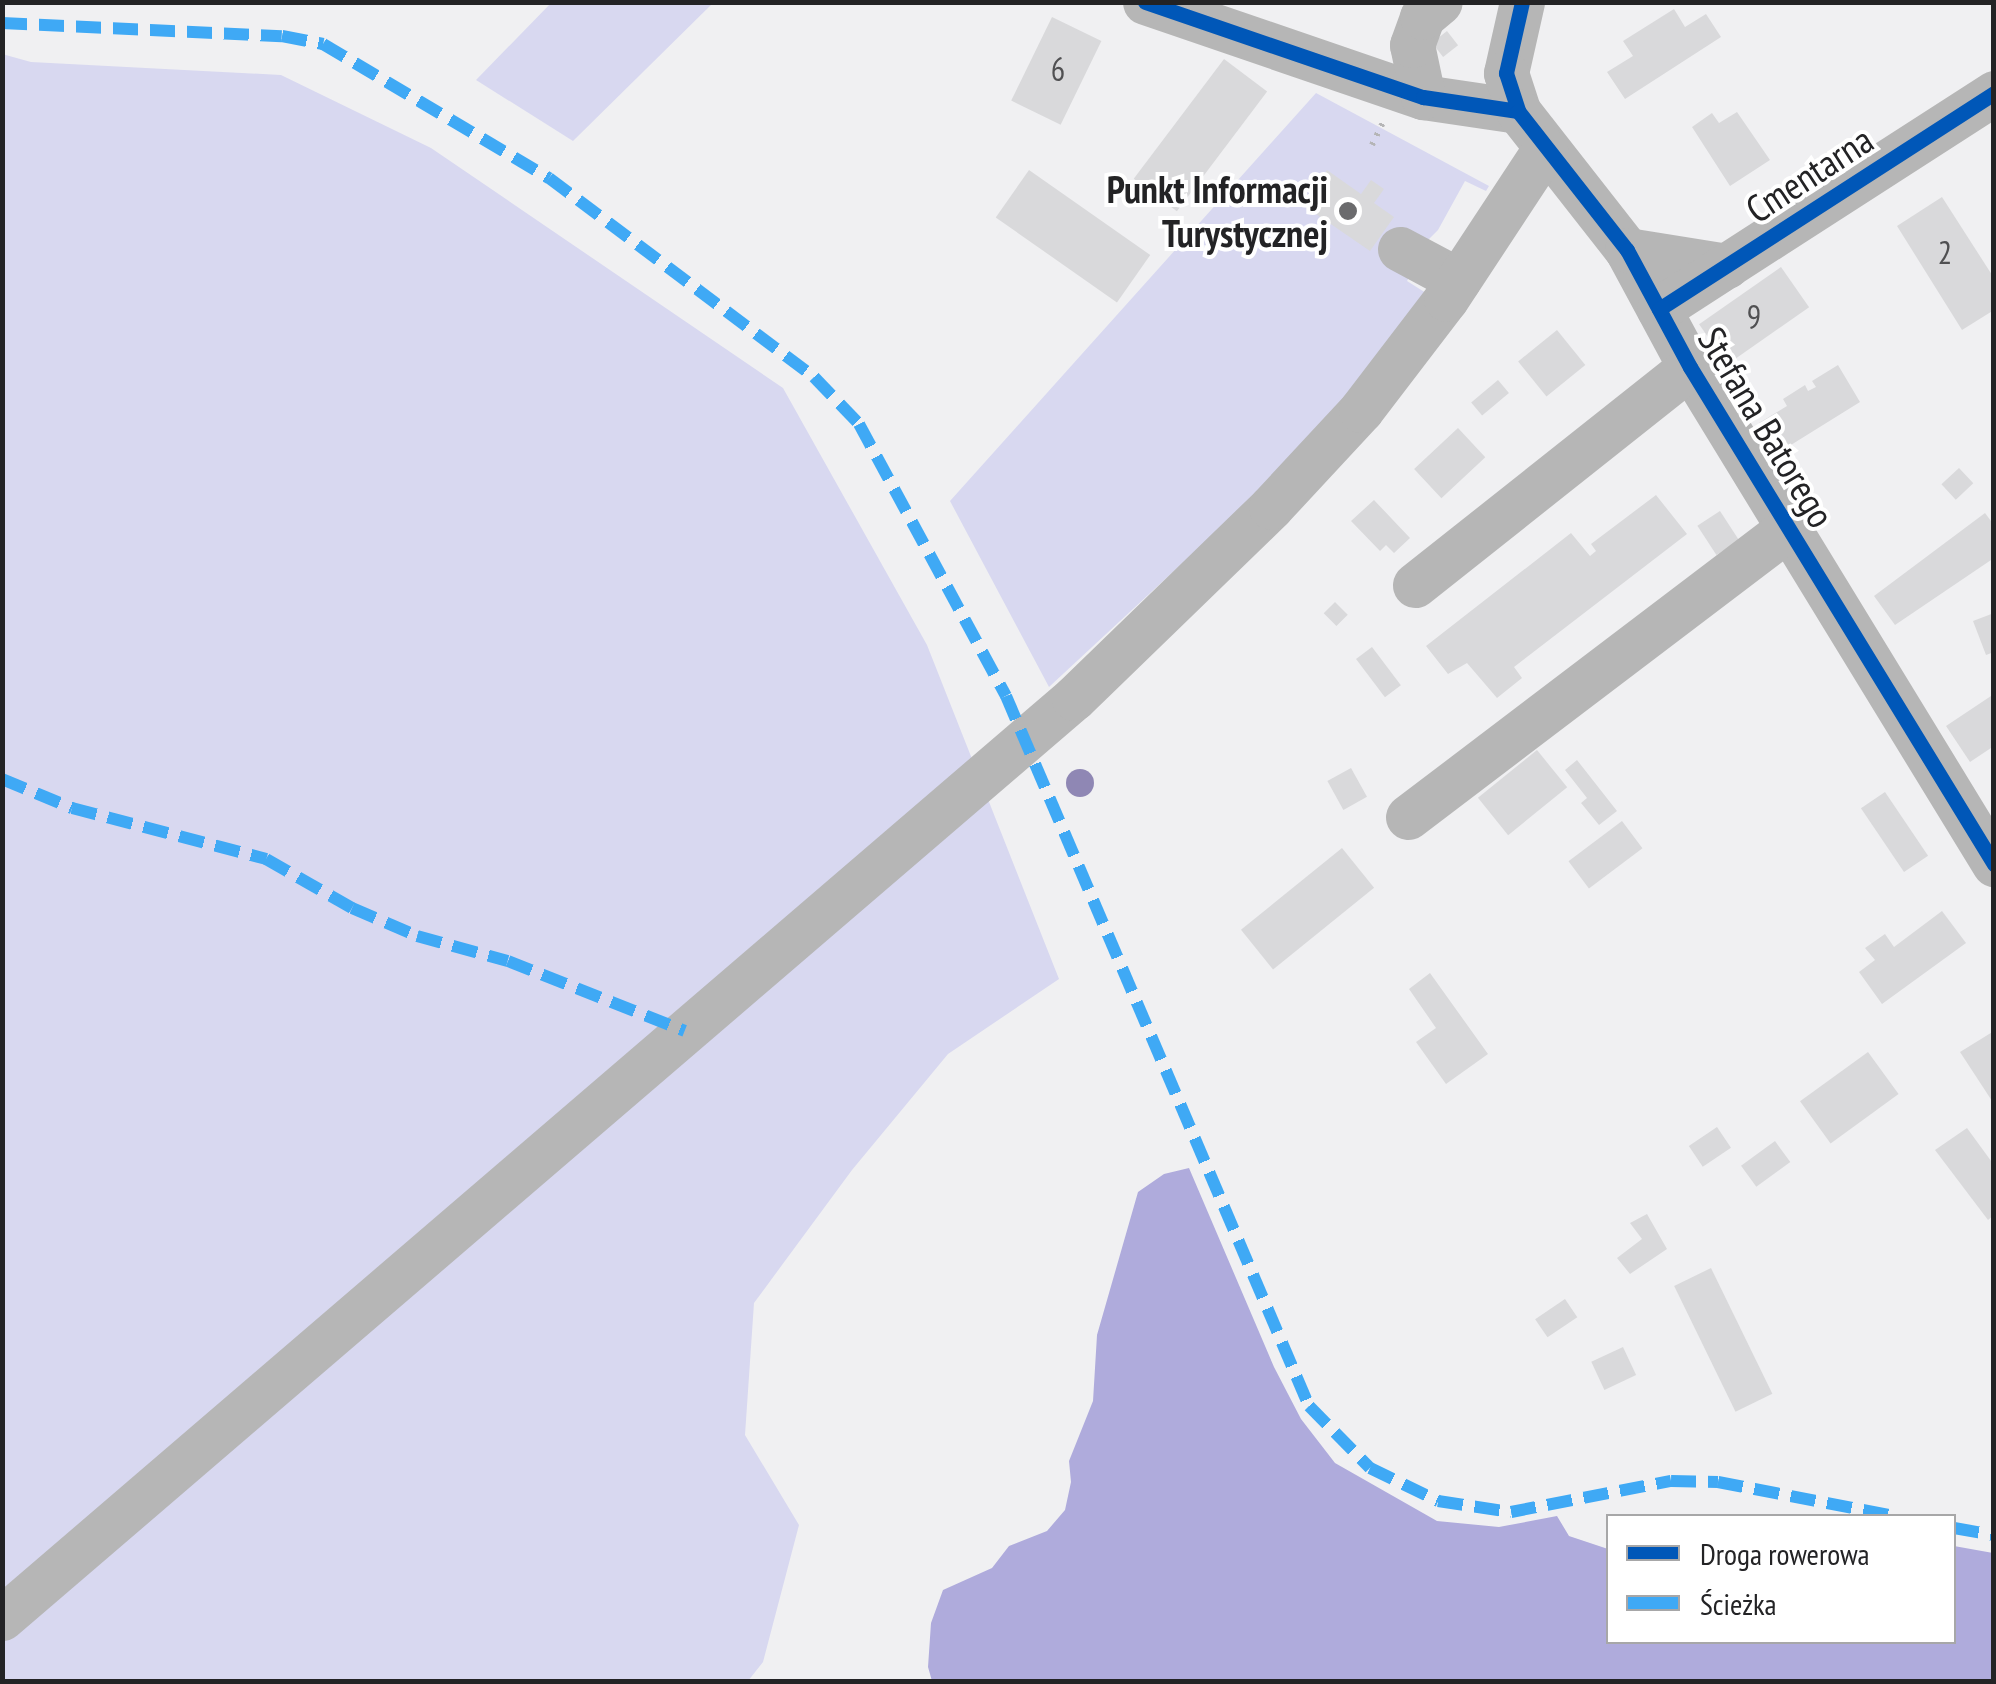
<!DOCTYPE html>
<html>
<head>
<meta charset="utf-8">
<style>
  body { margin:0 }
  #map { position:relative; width:1996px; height:1684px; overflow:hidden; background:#f0f0f2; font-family:"PT Sans Narrow",sans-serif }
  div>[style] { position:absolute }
  .green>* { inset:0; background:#d8d8f0 }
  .water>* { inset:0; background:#afabdc }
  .building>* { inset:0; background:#d9d9db; transform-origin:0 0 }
  .path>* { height:6px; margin-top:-3px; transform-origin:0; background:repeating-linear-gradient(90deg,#b5b5b6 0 2.5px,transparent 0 10.5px) }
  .minor>* { height:45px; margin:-22.5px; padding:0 22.5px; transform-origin:22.5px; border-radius:22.5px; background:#b6b6b6 }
  .quiet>* { height:12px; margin-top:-6px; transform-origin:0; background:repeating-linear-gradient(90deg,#3fa9f5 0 25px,transparent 0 37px) }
  .cycleway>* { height:15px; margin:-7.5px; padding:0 7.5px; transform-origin:7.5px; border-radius:7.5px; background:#0057b8 }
  .trees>* { width:28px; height:28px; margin:-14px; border-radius:50%; background:#8f87b4 }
  .dots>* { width:28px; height:28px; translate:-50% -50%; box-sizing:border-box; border:5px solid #fff; border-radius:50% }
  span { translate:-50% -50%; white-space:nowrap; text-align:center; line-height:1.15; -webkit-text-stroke:8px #fff; paint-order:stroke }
  .number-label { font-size:32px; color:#505052 }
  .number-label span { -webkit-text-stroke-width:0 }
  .street-label { font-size:38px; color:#232325 }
  .poi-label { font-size:38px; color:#232325; font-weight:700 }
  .right { translate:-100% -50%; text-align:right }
  .frame { position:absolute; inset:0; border:5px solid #232325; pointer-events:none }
  .legend { position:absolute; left:1606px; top:1514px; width:350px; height:130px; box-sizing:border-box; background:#fff; border:2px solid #a7a7a8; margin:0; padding:12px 18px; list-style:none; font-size:30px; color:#232325 }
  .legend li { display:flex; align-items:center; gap:20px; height:50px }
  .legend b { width:50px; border:2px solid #a7a7a8 }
</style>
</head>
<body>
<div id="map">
  <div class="green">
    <div style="clip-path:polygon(552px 2px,713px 2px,713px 3px,573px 141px,476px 80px)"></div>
    <div style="clip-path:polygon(2px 54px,31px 62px,281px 75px,431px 148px,783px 388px,927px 645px,1059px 979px,948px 1054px,852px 1170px,754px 1303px,745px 1435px,799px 1525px,763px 1662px,748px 1681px,3px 1681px)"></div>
    <div style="clip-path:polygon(1316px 93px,1489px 186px,1486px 191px,1465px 181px,1438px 230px,1423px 245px,1426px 249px,1407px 281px,1426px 293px,1357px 386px,1246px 504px,1049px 687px,950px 501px)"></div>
  </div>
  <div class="water">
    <div style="clip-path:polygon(1189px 1168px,1274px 1367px,1301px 1419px,1335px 1463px,1437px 1521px,1499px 1527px,1557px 1516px,1569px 1536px,1608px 1549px,1608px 1642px,1954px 1642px,1954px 1546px,1993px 1553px,1993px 1681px,932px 1681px,928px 1667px,931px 1623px,943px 1590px,992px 1568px,1009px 1546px,1047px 1531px,1065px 1510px,1071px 1482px,1069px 1461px,1093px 1401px,1097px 1335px,1138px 1192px,1164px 1174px)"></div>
  </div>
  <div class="building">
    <div style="clip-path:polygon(1674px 9px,1685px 27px,1706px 14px,1721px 37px,1625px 99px,1607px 72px,1633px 56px,1623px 41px)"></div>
    <div style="left:1052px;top:17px;width:55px;height:93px;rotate:26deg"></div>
    <div style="left:1447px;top:31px;width:18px;height:19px;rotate:52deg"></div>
    <div style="left:1224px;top:59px;width:54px;height:150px;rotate:37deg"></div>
    <div style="clip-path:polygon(1737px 112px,1770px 160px,1730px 186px,1692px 127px,1712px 113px,1719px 123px)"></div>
    <div style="left:1029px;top:170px;width:148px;height:58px;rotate:35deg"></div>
    <div style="clip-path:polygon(1327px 170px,1361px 194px,1371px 180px,1384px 189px,1374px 203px,1394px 217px,1370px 251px,1303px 205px)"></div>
    <div style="clip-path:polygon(1942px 197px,1994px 278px,1994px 310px,1962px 330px,1897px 226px)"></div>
    <div style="left:1781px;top:267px;width:49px;height:100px;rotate:55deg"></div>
    <div style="left:1557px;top:330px;width:45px;height:50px;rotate:51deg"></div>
    <div style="clip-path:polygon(1838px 365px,1860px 402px,1778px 453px,1759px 423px,1787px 406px,1783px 399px,1805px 385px,1808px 391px,1816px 387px,1812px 381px)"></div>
    <div style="left:1498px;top:380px;width:17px;height:35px;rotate:50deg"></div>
    <div style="left:1458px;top:428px;width:40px;height:60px;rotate:47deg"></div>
    <div style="left:1959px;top:468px;width:21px;height:24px;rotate:47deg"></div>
    <div style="clip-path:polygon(1656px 495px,1687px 534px,1514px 667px,1522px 678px,1497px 698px,1467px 663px,1448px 674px,1426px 646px,1571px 533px,1590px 556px,1596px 551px,1591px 544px)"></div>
    <div style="clip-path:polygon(1374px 500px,1410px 538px,1394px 553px,1386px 545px,1380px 551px,1351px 521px)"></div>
    <div style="left:1720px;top:511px;width:35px;height:27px;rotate:57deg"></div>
    <div style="clip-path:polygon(1985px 513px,1994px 525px,1994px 558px,1895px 625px,1874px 596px)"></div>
    <div style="left:1335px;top:602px;width:18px;height:16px;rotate:45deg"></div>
    <div style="clip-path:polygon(1994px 613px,1994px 652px,1986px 655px,1973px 621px)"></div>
    <div style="left:1372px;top:647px;width:48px;height:20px;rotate:53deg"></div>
    <div style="clip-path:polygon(1994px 694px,1994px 746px,1970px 762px,1946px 726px)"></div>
    <div style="left:1537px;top:750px;width:48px;height:76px;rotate:51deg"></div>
    <div style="clip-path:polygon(1577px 760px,1617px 811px,1599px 825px,1581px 803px,1587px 798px,1565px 770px)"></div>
    <div style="left:1351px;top:768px;width:33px;height:27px;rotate:61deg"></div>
    <div style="left:1885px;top:792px;width:77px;height:29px;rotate:56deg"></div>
    <div style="left:1622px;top:821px;width:34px;height:67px;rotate:53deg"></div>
    <div style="left:1342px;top:848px;width:51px;height:130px;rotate:51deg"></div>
    <div style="clip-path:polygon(1942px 911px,1966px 943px,1882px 1004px,1859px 972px,1875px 960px,1865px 948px,1885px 934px,1894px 947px)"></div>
    <div style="clip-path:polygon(1430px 973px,1488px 1054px,1446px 1084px,1416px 1042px,1436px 1028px,1409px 989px)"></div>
    <div style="clip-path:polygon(1994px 1031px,1994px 1104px,1960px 1052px)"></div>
    <div style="left:1868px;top:1052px;width:52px;height:84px;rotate:54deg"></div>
    <div style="left:1717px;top:1127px;width:25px;height:34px;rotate:56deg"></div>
    <div style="clip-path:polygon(1967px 1128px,1994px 1165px,1994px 1215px,1988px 1220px,1935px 1150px)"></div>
    <div style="left:1775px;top:1141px;width:26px;height:42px;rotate:54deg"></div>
    <div style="clip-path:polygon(1647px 1214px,1667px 1249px,1630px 1274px,1617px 1258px,1642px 1239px,1630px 1223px)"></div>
    <div style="left:1711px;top:1268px;width:140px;height:41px;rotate:64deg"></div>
    <div style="left:1565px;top:1299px;width:22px;height:36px;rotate:56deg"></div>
    <div style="left:1623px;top:1347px;width:31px;height:35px;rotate:65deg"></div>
  </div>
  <div class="path">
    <div style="left:1372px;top:145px;width:25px;rotate:-64deg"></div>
  </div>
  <div class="minor">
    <div style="left:1145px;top:2px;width:294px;rotate:18.9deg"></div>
    <div style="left:1423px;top:97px;width:96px;rotate:8.4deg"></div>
    <div style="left:1522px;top:2px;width:73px;rotate:102.7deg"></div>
    <div style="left:1506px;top:73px;width:40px;rotate:72deg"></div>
    <div style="left:1518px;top:111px;width:177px;rotate:51.9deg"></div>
    <div style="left:1627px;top:250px;width:133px;rotate:61.7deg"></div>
    <div style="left:1690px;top:367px;width:583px;rotate:58.55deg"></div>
    <div style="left:1423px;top:97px;width:53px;rotate:-101.9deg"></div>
    <div style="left:1412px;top:45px;width:30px;rotate:-70deg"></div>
    <div style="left:1422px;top:17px;width:23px;rotate:-40deg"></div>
    <div style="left:1400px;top:249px;width:66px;rotate:28.1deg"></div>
    <div style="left:1627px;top:250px;width:101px;rotate:9.1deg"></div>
    <div style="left:1659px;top:309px;width:399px;rotate:-32.8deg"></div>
    <div style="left:1415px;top:585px;width:351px;rotate:-38.4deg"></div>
    <div style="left:1408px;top:817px;width:478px;rotate:-37.2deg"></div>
    <div style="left:2px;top:1618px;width:1413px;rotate:-40.64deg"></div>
    <div style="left:1074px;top:698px;width:274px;rotate:-44.1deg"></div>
    <div style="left:1271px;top:507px;width:132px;rotate:-47.1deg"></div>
    <div style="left:1361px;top:410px;width:140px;rotate:-52.6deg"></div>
    <div style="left:1446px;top:299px;width:180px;rotate:-56.6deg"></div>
  </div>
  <div class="quiet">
    <div style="left:2px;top:23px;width:280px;rotate:2.7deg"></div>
    <div style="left:282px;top:36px;width:42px;rotate:11deg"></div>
    <div style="left:323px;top:44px;width:263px;rotate:30.7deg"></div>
    <div style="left:549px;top:178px;width:331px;rotate:36.9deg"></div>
    <div style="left:814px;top:377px;width:65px;rotate:46.2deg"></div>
    <div style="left:859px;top:424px;width:309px;rotate:61.6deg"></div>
    <div style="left:1006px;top:696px;width:772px;rotate:66.89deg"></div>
    <div style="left:1309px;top:1406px;width:87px;rotate:45.5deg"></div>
    <div style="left:1370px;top:1468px;width:76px;rotate:25.9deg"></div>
    <div style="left:1438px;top:1501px;width:74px;rotate:8.6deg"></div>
    <div style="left:1511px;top:1512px;width:163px;rotate:-11deg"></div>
    <div style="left:1671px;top:1481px;width:47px;rotate:1.2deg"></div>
    <div style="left:1718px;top:1482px;width:179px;rotate:10.9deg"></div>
    <div style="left:2px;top:779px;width:76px;rotate:22.5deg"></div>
    <div style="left:72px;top:808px;width:201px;rotate:14.7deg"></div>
    <div style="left:266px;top:859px;width:99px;rotate:29.7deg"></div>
    <div style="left:352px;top:908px;width:71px;rotate:23.3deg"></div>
    <div style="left:417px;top:936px;width:94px;rotate:15.4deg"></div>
    <div style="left:508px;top:961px;width:190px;rotate:21.6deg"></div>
    <div style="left:1954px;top:1528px;width:41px;rotate:9.9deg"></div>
  </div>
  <div class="cycleway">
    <div style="left:1145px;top:2px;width:294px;rotate:18.9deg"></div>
    <div style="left:1423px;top:97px;width:96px;rotate:8.4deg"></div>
    <div style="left:1522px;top:2px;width:73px;rotate:102.7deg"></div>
    <div style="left:1506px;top:73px;width:40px;rotate:72deg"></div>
    <div style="left:1518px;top:111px;width:177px;rotate:51.9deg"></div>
    <div style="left:1627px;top:250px;width:133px;rotate:61.7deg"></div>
    <div style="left:1690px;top:367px;width:583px;rotate:58.55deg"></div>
    <div style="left:1659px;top:309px;width:399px;rotate:-32.8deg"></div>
  </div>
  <div class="trees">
    <div style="left:1080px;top:783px"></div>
  </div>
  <div class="dots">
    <div style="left:1348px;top:211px;background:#6b6b6d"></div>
  </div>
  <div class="number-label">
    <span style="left:1058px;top:69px">6</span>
    <span style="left:1945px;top:252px">2</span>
    <span style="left:1754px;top:316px">9</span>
  </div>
  <div class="street-label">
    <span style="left:1809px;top:174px;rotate:-33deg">Cmentarna</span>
    <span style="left:1767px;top:427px;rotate:59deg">Stefana Batorego</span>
  </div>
  <div class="poi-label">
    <span class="right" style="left:1328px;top:211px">Punkt Informacji<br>Turystycznej</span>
  </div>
  <div class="frame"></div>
  <ul class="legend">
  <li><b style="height:12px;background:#0057b8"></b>Droga rowerowa</li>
  <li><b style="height:12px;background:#3fa9f5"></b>Ścieżka</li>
  </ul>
</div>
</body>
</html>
